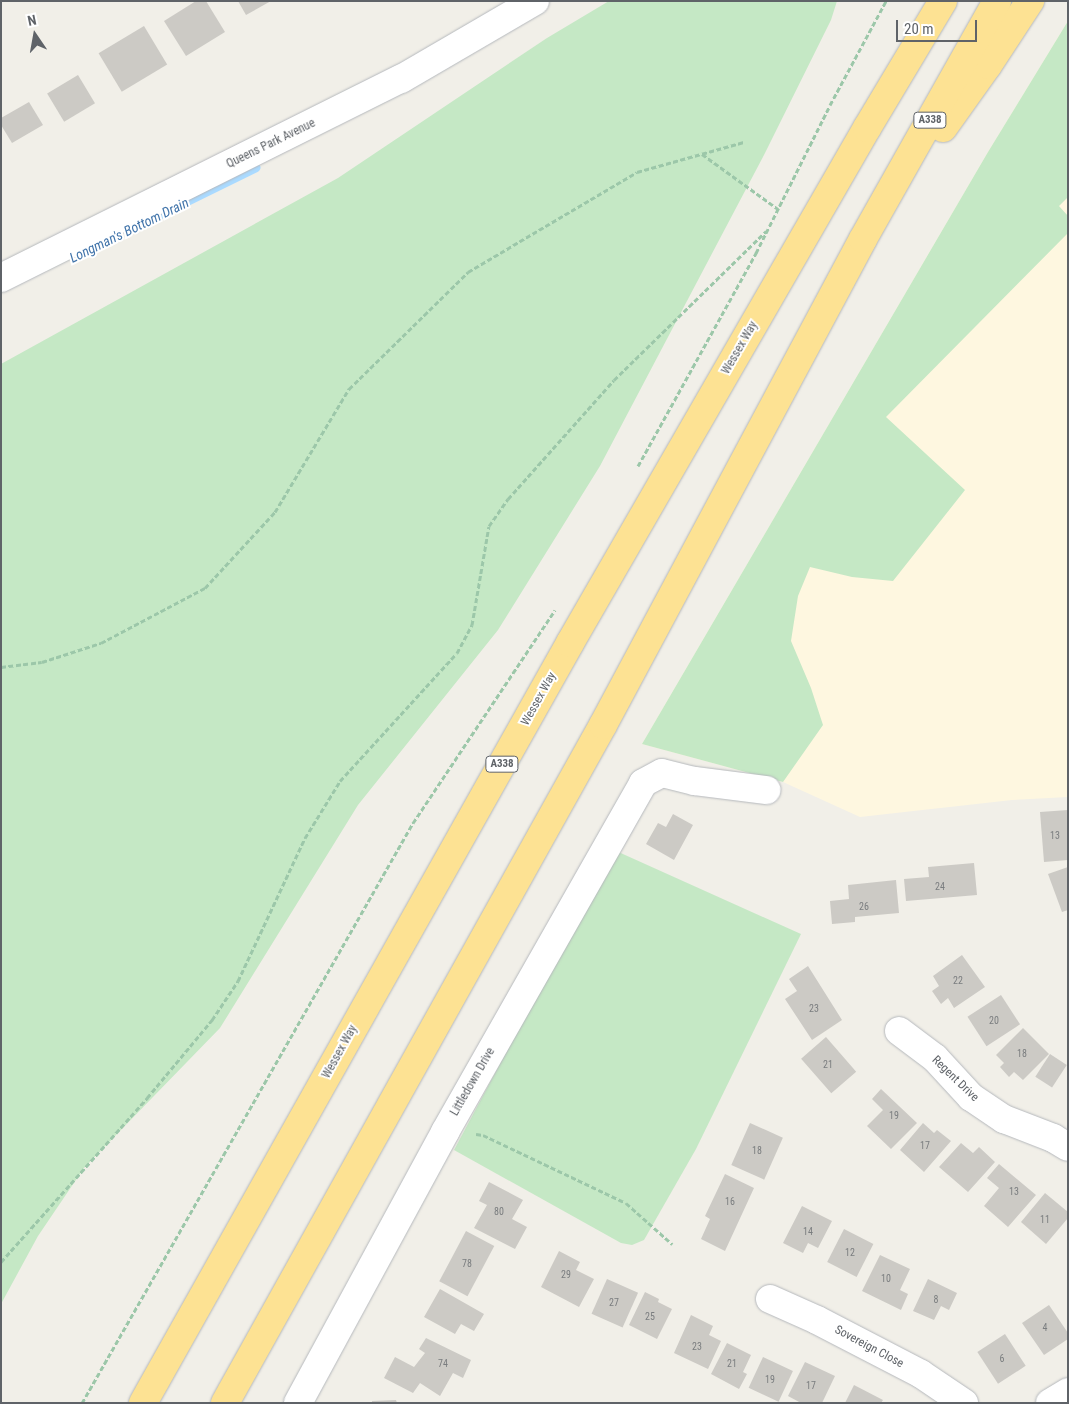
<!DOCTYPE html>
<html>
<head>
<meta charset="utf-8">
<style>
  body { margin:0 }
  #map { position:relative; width:1069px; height:1404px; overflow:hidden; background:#f1efe8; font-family:"Roboto Condensed",sans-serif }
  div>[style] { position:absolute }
  .commercial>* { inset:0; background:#fef7e0 }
  .green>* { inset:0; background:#c5e8c5 }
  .stream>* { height:9px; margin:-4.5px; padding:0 4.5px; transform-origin:4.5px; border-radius:4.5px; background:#aadaff }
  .building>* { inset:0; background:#cccac5; transform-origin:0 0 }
  .path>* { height:3px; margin-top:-1.5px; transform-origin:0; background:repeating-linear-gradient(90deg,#9cc7a9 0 5px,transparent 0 7.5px) }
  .roads { filter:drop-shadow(0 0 1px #b5b8bc) drop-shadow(0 0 1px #b5b8bc) }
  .minor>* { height:28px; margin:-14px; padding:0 14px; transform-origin:14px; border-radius:14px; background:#fff }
  .highway>* { height:28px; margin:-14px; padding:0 14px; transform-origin:14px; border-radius:14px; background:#fde293 }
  span { translate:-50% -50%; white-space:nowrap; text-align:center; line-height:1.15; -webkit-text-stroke:4px #fff; paint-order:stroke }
  .number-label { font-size:10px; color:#7a7d7f }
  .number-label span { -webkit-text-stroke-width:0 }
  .shield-label span { padding:1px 4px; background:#fff; border:1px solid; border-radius:4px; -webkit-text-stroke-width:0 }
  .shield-label { font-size:11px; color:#5f6368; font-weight:700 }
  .street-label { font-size:12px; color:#5f6368 }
  .water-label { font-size:14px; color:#4174aa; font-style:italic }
  .frame { position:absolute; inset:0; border:2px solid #5f6368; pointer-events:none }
  .north { position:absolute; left:10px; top:10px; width:50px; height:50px; -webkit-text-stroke:4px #fff; paint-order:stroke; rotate:348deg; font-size:14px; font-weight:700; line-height:20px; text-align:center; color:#5f6368 }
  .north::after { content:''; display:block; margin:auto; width:18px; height:22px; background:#5f6368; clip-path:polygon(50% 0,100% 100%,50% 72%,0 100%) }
  .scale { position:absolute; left:896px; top:20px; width:81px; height:22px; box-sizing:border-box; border:2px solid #5f6368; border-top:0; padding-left:6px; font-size:15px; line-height:18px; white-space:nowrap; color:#5f6368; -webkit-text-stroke:4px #fff; paint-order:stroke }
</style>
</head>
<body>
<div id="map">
  <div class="commercial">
    <div style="clip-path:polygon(1068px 21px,1068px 797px,1012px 800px,860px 817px,783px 782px,642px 744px,988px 152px)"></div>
  </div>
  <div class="green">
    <div style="clip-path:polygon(609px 1px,837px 1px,831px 20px,765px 153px,600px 466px,498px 630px,358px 805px,220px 1028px,84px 1168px,38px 1236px,1px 1304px,1px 364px,338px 178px,547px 38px)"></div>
    <div style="clip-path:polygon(1068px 21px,1068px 197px,1059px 206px,1068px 216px,1068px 233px,886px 417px,965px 490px,893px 581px,852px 577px,810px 567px,798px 596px,791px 641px,811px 688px,823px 725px,783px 782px,642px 744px,988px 152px)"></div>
    <div style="clip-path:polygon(614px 850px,801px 934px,696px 1149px,644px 1240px,632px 1245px,621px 1243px,454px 1150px)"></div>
  </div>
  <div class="stream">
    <div style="left:138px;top:225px;width:131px;rotate:-26.2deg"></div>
  </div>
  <div class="building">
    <div style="clip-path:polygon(196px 1px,206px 1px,225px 32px,186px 56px,164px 21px)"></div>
    <div style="clip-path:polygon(238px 1px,271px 1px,246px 15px)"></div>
    <div style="left:144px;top:26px;width:45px;height:53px;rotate:59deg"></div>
    <div style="left:78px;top:75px;width:33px;height:36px;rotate:59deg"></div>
    <div style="clip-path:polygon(29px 102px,43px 125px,12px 143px,1px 125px,1px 118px)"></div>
    <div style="clip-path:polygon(1068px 810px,1068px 860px,1044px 862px,1040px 812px)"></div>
    <div style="clip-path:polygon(673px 814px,693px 825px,674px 860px,646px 844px,658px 823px,666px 827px)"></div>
    <div style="clip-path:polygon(974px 863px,977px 895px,906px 901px,904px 879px,929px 877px,928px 867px)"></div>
    <div style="clip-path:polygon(1068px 867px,1068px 910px,1062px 912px,1048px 874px)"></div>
    <div style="clip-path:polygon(896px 880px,899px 913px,855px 917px,855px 922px,832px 924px,830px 901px,849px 899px,848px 885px)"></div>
    <div style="clip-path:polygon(962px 955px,985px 987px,954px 1008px,948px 998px,941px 1004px,932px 991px,939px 986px,933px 976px)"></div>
    <div style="clip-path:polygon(808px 966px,842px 1020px,812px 1040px,785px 999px,797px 991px,789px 979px)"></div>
    <div style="left:1001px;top:995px;width:35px;height:40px;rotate:57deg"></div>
    <div style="clip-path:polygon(1023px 1028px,1049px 1054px,1023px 1080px,1014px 1072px,1009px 1077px,1000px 1067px,1004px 1063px,996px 1055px)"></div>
    <div style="left:826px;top:1037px;width:46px;height:33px;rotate:49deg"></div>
    <div style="left:1050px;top:1054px;width:20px;height:27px;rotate:33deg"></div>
    <div style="clip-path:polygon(881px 1089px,917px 1123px,891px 1149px,867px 1126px,883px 1110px,872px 1099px)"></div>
    <div style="left:750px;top:1123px;width:36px;height:46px;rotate:24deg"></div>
    <div style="clip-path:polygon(923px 1123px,934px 1133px,937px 1130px,951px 1141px,924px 1172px,900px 1150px)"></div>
    <div style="clip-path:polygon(961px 1143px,973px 1153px,979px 1147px,995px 1162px,968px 1192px,939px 1167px)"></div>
    <div style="clip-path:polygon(999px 1164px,1036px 1195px,1008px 1227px,984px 1206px,999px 1188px,987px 1178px)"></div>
    <div style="clip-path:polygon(725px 1174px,754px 1188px,725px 1251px,701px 1239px,710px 1219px,705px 1216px)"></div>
    <div style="clip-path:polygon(489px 1182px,523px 1200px,512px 1219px,527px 1227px,515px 1249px,474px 1228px,487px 1205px,479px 1201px)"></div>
    <div style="clip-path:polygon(1045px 1193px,1068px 1212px,1068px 1218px,1046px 1244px,1021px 1222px)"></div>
    <div style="clip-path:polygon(802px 1206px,832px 1221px,818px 1248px,808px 1243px,803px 1253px,783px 1243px)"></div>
    <div style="left:844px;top:1229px;width:33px;height:37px;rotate:27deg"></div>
    <div style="left:466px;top:1231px;width:32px;height:57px;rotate:28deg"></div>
    <div style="clip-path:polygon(559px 1251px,580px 1262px,576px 1270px,594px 1279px,579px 1307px,541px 1287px)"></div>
    <div style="clip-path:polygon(880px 1255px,910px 1269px,900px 1290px,908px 1294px,901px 1310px,862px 1291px)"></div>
    <div style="left:607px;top:1279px;width:34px;height:38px;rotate:24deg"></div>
    <div style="clip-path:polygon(928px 1279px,957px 1293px,949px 1310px,941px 1306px,934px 1320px,913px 1311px)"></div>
    <div style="clip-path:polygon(440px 1289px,484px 1314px,474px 1331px,461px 1324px,455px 1334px,424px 1317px)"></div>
    <div style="clip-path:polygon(645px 1292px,659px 1299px,658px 1302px,672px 1309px,657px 1339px,629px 1325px)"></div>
    <div style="clip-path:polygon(1049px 1305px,1068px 1333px,1068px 1339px,1044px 1355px,1022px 1323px)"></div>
    <div style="clip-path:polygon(691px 1315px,713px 1326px,709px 1335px,721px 1341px,708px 1369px,674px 1353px)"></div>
    <div style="left:1005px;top:1334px;width:38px;height:33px;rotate:57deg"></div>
    <div style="clip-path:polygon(426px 1338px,471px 1360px,463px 1378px,453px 1373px,440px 1396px,420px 1383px,413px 1393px,384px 1378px,395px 1357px,414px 1367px,425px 1353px,419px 1349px)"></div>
    <div style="clip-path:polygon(727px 1343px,751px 1355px,743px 1372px,747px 1374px,739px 1389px,711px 1374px)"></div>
    <div style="left:763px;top:1357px;width:33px;height:34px;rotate:25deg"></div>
    <div style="clip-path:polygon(805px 1362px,835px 1376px,822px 1403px,801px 1403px,788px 1396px)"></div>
    <div style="clip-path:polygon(854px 1385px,883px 1400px,881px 1403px,845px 1403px)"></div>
    <div style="clip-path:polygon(396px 1400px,397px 1403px,372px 1403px,372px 1401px)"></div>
  </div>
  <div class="path">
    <div style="left:702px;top:154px;width:94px;rotate:35.9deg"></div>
    <div style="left:638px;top:466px;width:244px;rotate:-61deg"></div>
    <div style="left:756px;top:253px;width:165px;rotate:-63.4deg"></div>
    <div style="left:830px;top:105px;width:118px;rotate:-61.7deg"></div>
    <div style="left:1px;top:667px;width:41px;rotate:-7deg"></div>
    <div style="left:42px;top:662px;width:62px;rotate:-17.9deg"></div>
    <div style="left:101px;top:643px;width:118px;rotate:-27.9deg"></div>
    <div style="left:205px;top:588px;width:103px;rotate:-47.4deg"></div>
    <div style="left:275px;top:512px;width:144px;rotate:-59deg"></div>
    <div style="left:349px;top:389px;width:167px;rotate:-44.5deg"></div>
    <div style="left:468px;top:272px;width:196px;rotate:-30.6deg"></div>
    <div style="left:637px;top:172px;width:111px;rotate:-15.7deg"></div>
    <div style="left:476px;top:1134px;width:7px;rotate:8deg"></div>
    <div style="left:483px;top:1135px;width:158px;rotate:25.4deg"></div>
    <div style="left:626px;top:1203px;width:62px;rotate:41.7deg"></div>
    <div style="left:1px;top:1262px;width:220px;rotate:-48.3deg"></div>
    <div style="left:147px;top:1098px;width:102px;rotate:-50.2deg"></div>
    <div style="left:212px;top:1020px;width:47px;rotate:-56.3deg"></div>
    <div style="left:238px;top:981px;width:158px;rotate:-64.9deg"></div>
    <div style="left:305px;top:838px;width:67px;rotate:-58.4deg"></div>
    <div style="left:340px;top:781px;width:173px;rotate:-47.6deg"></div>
    <div style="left:457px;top:653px;width:32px;rotate:-62deg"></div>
    <div style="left:472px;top:625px;width:100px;rotate:-80.3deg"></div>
    <div style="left:489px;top:526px;width:33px;rotate:-55deg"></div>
    <div style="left:508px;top:499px;width:159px;rotate:-48.3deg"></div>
    <div style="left:614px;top:380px;width:213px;rotate:-44.4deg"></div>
    <div style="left:82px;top:1403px;width:668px;rotate:-60.29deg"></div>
    <div style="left:413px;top:823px;width:256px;rotate:-56.3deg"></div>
  </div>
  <div class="roads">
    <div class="minor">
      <div style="left:1px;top:278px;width:447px;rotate:-26.5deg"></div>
      <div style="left:401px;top:79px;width:155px;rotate:-30.2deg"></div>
      <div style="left:899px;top:1031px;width:45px;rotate:36.9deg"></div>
      <div style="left:935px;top:1058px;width:53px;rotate:47.3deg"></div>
      <div style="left:971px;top:1097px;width:40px;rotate:34deg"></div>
      <div style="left:1004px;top:1119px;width:53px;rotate:21.2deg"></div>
      <div style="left:1053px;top:1138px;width:17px;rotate:31deg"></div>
      <div style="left:770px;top:1299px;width:51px;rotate:24.1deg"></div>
      <div style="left:817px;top:1320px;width:117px;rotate:27.4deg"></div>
      <div style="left:921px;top:1374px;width:52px;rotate:34deg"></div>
      <div style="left:298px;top:1403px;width:308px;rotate:-61.5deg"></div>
      <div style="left:445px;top:1132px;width:401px;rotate:-60.4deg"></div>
      <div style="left:643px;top:783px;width:21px;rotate:-28deg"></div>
      <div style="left:662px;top:773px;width:34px;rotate:14deg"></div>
      <div style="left:695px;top:781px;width:72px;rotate:7.2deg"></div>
      <div style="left:1050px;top:1403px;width:21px;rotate:-31deg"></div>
    </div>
    <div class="highway">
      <div style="left:943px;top:128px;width:77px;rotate:-54.5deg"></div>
      <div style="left:988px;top:65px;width:77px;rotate:-56.7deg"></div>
      <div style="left:143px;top:1403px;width:872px;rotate:-60.67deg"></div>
      <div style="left:570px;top:643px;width:595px;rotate:-60.03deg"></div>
      <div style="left:867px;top:128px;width:148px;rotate:-59.1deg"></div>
      <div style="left:225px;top:1403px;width:776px;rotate:-60.86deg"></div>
      <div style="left:603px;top:725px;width:551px;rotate:-61.85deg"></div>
      <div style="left:863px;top:239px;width:273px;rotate:-60.6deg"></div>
    </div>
  </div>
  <div class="number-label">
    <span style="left:1055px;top:836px">13</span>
    <span style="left:940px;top:887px">24</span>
    <span style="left:864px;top:907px">26</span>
    <span style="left:958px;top:981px">22</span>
    <span style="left:814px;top:1009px">23</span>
    <span style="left:994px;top:1021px">20</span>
    <span style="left:1022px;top:1054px">18</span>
    <span style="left:828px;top:1065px">21</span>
    <span style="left:894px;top:1116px">19</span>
    <span style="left:925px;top:1146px">17</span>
    <span style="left:757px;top:1151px">18</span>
    <span style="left:1014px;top:1192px">13</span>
    <span style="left:730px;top:1202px">16</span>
    <span style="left:499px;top:1212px">80</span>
    <span style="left:1045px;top:1220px">11</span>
    <span style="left:808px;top:1232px">14</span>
    <span style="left:850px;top:1253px">12</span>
    <span style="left:467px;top:1264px">78</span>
    <span style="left:566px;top:1275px">29</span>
    <span style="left:886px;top:1279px">10</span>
    <span style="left:936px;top:1300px">8</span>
    <span style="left:614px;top:1303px">27</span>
    <span style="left:650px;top:1317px">25</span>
    <span style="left:1045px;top:1328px">4</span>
    <span style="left:697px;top:1347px">23</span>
    <span style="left:1002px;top:1359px">6</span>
    <span style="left:443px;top:1364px">74</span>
    <span style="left:732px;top:1364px">21</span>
    <span style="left:770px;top:1380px">19</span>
    <span style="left:811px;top:1386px">17</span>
  </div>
  <div class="shield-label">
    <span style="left:930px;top:120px">A338</span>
    <span style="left:502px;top:764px">A338</span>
  </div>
  <div class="street-label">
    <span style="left:271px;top:144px;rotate:-26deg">Queens Park Avenue</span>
    <span style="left:740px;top:348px;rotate:-60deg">Wessex Way</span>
    <span style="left:539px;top:699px;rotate:-61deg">Wessex Way</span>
    <span style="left:340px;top:1052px;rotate:-61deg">Wessex Way</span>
    <span style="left:955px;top:1079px;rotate:44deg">Regent Drive</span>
    <span style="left:473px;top:1082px;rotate:-60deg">Littledown Drive</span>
    <span style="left:869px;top:1347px;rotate:28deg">Sovereign Close</span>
  </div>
  <div class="water-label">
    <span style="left:129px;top:230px;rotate:-26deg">Longman's Bottom Drain</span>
  </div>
  <div class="frame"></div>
  <div class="north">N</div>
  <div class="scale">20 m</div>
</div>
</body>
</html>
